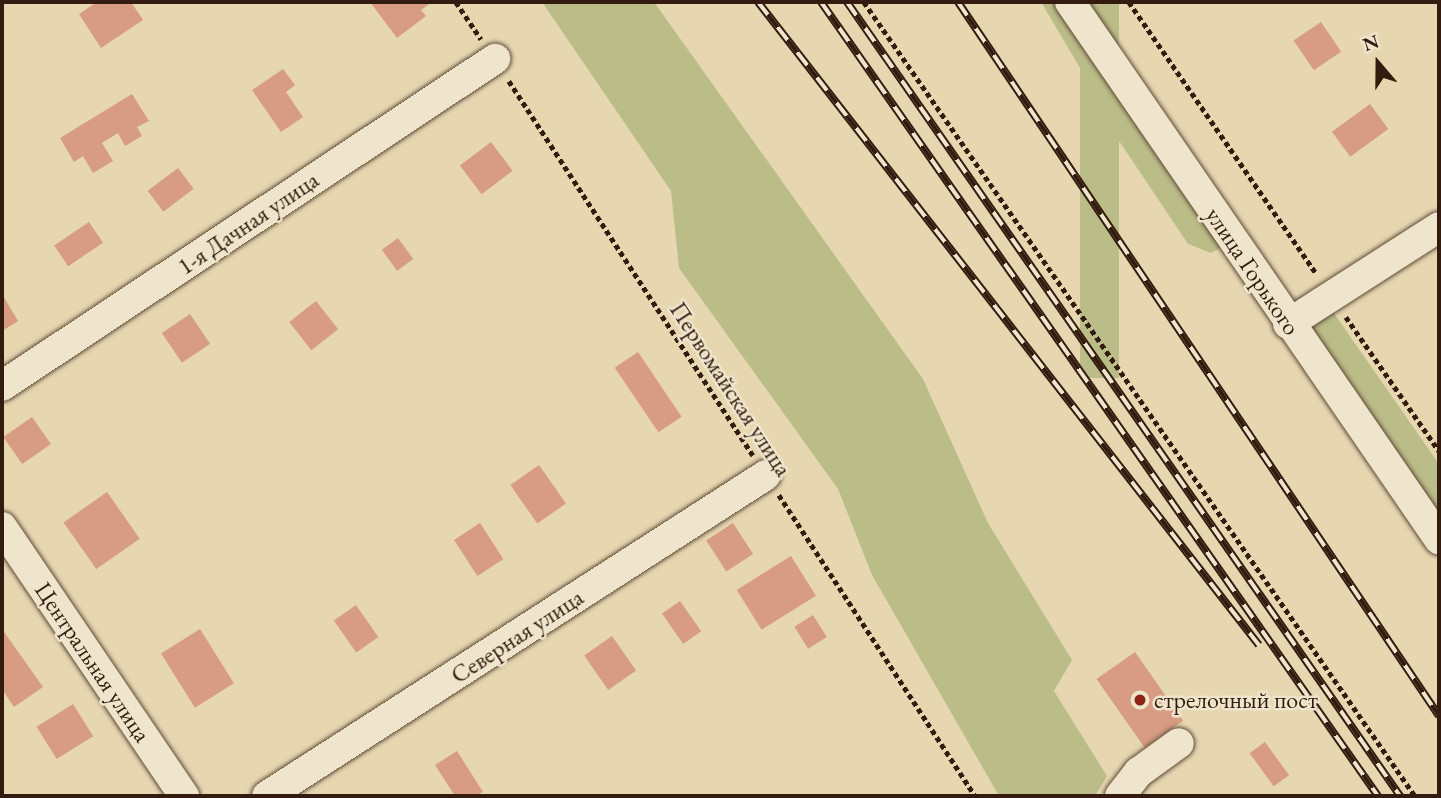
<!DOCTYPE html>
<html>
<head>
<meta charset="utf-8">
<style>
  body { margin:0 }
  #map { position:relative; width:1441px; height:798px; overflow:hidden; background:#e7d7b1; font-family:"EB Garamond",serif }
  div>[style] { position:absolute }
  .green>* { inset:0; background:#bbbd88; transform-origin:0 0 }
  .building>* { inset:0; background:#d79c83; transform-origin:0 0 }
  .path>* { height:4.5px; margin-top:-2.25px; transform-origin:0; background:repeating-linear-gradient(90deg,#331c0f 0 5px,transparent 0 8.5px) }
  .roads { filter:drop-shadow(0 0 2px #604b38) drop-shadow(0 0 2px #604b38) }
  .minor>* { height:30px; margin:-15px; padding:0 15px; transform-origin:15px; border-radius:15px; background:#efe5cc }
  .rail>* { height:8px; margin-top:-4px; transform-origin:0; background:repeating-linear-gradient(90deg,#efe5cc 0 16px,#331c0f 0 32px); box-sizing:border-box; border-block:2px solid #331c0f }
  .dots>* { width:19px; height:19px; translate:-50% -50%; box-sizing:border-box; border:4px solid #efe5cc; border-radius:50% }
  span { translate:-50% -50%; white-space:nowrap; text-align:center; line-height:1.15; -webkit-text-stroke:5px #efe5cc; paint-order:stroke }
  .street-label { font-size:24px; color:#331c0f }
  .poi-label { font-size:24px; color:#331c0f }
  .left { translate:0 -50%; text-align:left }
  .frame { position:absolute; inset:0; border:4px solid #331c0f; pointer-events:none }
  .north { position:absolute; left:1343px; top:28px; width:70px; height:70px; -webkit-text-stroke:5px #efe5cc; paint-order:stroke; rotate:340deg; font-size:19px; font-weight:700; line-height:28px; text-align:center; color:#331c0f }
  .north::after { content:''; display:block; margin:auto; width:24px; height:32px; background:#331c0f; clip-path:polygon(50% 0,100% 100%,50% 72%,0 100%) }
</style>
</head>
<body>
<div id="map">
  <div class="green">
    <div style="clip-path:polygon(542px 2px,654px 2px,923px 379px,988px 523px,1072px 660px,1054px 691px,1107px 776px,1095px 796px,999px 796px,872px 575px,838px 489px,679px 268px,671px 191px)"></div>
    <div style="clip-path:polygon(1041px 2px,1061px 2px,1226px 244px,1211px 253px,1188px 244px,1097px 108px,1086px 78px)"></div>
    <div style="left:1080px;top:2px;width:39px;height:376px"></div>
    <div style="clip-path:polygon(1331px 309px,1439px 464px,1439px 523px,1302px 328px)"></div>
  </div>
  <div class="building">
    <div style="clip-path:polygon(97px 2px,131px 2px,143px 20px,101px 48px,79px 14px)"></div>
    <div style="clip-path:polygon(370px 2px,432px 2px,421px 10px,426px 16px,397px 38px)"></div>
    <div style="left:1321px;top:22px;width:36px;height:33px;rotate:56deg"></div>
    <div style="clip-path:polygon(283px 69px,295px 85px,286px 92px,303px 117px,281px 132px,252px 90px)"></div>
    <div style="clip-path:polygon(132px 94px,149px 121px,137px 127px,142px 136px,125px 146px,118px 133px,102px 143px,113px 161px,93px 173px,83px 156px,74px 162px,60px 138px)"></div>
    <div style="left:1370px;top:104px;width:31px;height:47px;rotate:54deg"></div>
    <div style="left:491px;top:142px;width:36px;height:39px;rotate:53deg"></div>
    <div style="left:178px;top:168px;width:26px;height:38px;rotate:53deg"></div>
    <div style="left:89px;top:222px;width:25px;height:42px;rotate:56deg"></div>
    <div style="left:398px;top:238px;width:26px;height:20px;rotate:54deg"></div>
    <div style="clip-path:polygon(2px 294px,18px 321px,2px 331px)"></div>
    <div style="left:316px;top:301px;width:36px;height:34px;rotate:52deg"></div>
    <div style="left:190px;top:314px;width:36px;height:34px;rotate:56deg"></div>
    <div style="left:638px;top:352px;width:78px;height:28px;rotate:56deg"></div>
    <div style="left:32px;top:417px;width:33px;height:35px;rotate:55deg"></div>
    <div style="left:539px;top:465px;width:47px;height:35px;rotate:55deg"></div>
    <div style="left:107px;top:492px;width:57px;height:53px;rotate:55deg"></div>
    <div style="left:480px;top:523px;width:43px;height:31px;rotate:57deg"></div>
    <div style="left:733px;top:523px;width:37px;height:32px;rotate:57deg"></div>
    <div style="left:791px;top:556px;width:47px;height:64px;rotate:58deg"></div>
    <div style="left:680px;top:601px;width:37px;height:22px;rotate:55deg"></div>
    <div style="left:356px;top:605px;width:39px;height:27px;rotate:55deg"></div>
    <div style="left:813px;top:615px;width:26px;height:22px;rotate:58deg"></div>
    <div style="clip-path:polygon(2px 629px,43px 687px,14px 707px,2px 689px)"></div>
    <div style="left:200px;top:629px;width:64px;height:46px;rotate:58deg"></div>
    <div style="left:612px;top:636px;width:42px;height:34px;rotate:55deg"></div>
    <div style="left:1135px;top:652px;width:84px;height:47px;rotate:55deg"></div>
    <div style="left:73px;top:704px;width:38px;height:43px;rotate:58deg"></div>
    <div style="left:1265px;top:742px;width:41px;height:19px;rotate:54deg"></div>
    <div style="clip-path:polygon(457px 751px,483px 792px,475px 796px,455px 796px,435px 765px)"></div>
  </div>
  <div class="path">
    <div style="left:456px;top:2px;width:45px;rotate:56deg"></div>
    <div style="left:864px;top:2px;width:966px;rotate:55.24deg"></div>
    <div style="left:1129px;top:2px;width:331px;rotate:55.4deg"></div>
    <div style="left:509px;top:81px;width:447px;rotate:56.9deg"></div>
    <div style="left:1346px;top:317px;width:163px;rotate:55.2deg"></div>
    <div style="left:779px;top:495px;width:359px;rotate:56.9deg"></div>
  </div>
  <div class="roads">
    <div class="minor">
      <div style="left:1070px;top:2px;width:652px;rotate:55.51deg"></div>
      <div style="left:1288px;top:324px;width:179px;rotate:-32.7deg"></div>
      <div style="left:2px;top:386px;width:592px;rotate:-33.56deg"></div>
      <div style="left:2px;top:527px;width:325px;rotate:55.9deg"></div>
      <div style="left:267px;top:796px;width:593px;rotate:-32.75deg"></div>
      <div style="left:1120px;top:796px;width:31px;rotate:-52deg"></div>
      <div style="left:1139px;top:772px;width:49px;rotate:-35.9deg"></div>
    </div>
  </div>
  <div class="rail">
    <div style="left:758px;top:2px;width:815px;rotate:52.08deg"></div>
    <div style="left:821px;top:2px;width:970px;rotate:54.95deg"></div>
    <div style="left:847px;top:2px;width:968px;rotate:55.14deg"></div>
    <div style="left:958px;top:2px;width:861px;rotate:56.03deg"></div>
  </div>
  <div class="dots">
    <div style="left:1140px;top:700px;background:#8f2418"></div>
  </div>
  <div class="street-label">
    <span style="left:248px;top:223px;rotate:-34deg">1-я Дачная улица</span>
    <span style="left:1253px;top:271px;rotate:56deg">улица Горького</span>
    <span style="left:731px;top:389px;rotate:57deg">Первомайская улица</span>
    <span style="left:517px;top:636px;rotate:-33deg">Северная улица</span>
    <span style="left:93px;top:662px;rotate:56deg">Центральная улица</span>
  </div>
  <div class="poi-label">
    <span class="left" style="left:1154px;top:700px">стрелочный пост</span>
  </div>
  <div class="frame"></div>
  <div class="north">N</div>
</div>
</body>
</html>
